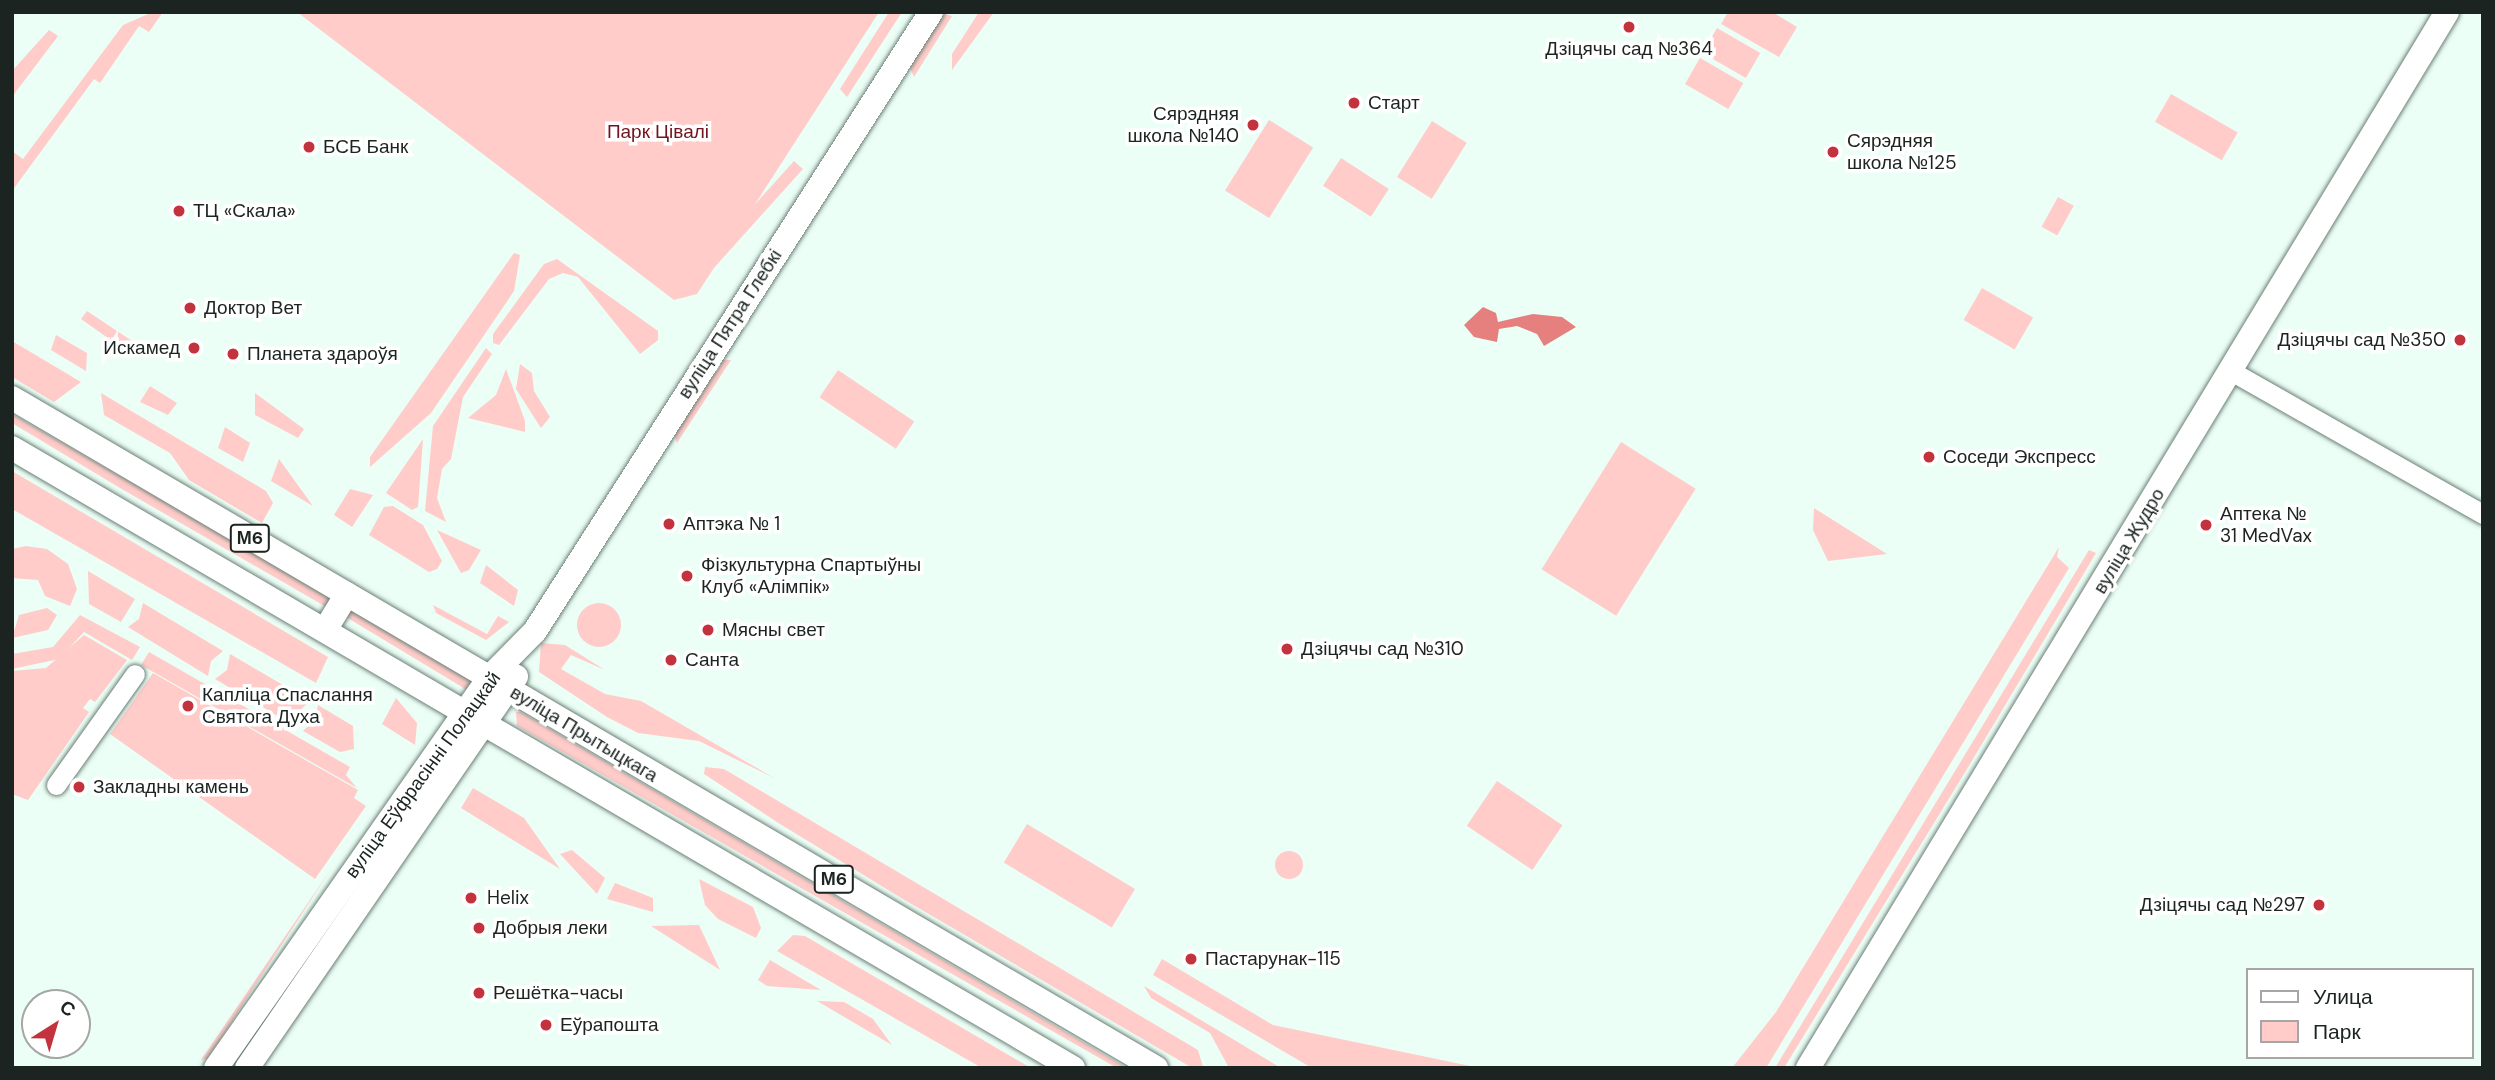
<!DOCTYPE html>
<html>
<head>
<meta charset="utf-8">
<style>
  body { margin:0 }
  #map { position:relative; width:2495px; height:1080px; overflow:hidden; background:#ecfff6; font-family:"DM Sans",sans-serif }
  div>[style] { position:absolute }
  .green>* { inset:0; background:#ffccc9; transform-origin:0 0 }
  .round { border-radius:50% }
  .water>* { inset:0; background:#e6807e }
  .roads { filter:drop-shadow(0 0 2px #6a7f76) drop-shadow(0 0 2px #6a7f76) }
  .minor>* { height:19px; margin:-9.5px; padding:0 9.5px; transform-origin:9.5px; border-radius:9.5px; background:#fff }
  .major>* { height:24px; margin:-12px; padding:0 12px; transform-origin:12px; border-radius:12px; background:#fff }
  .dots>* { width:19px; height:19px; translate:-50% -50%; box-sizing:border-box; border:4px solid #fff; border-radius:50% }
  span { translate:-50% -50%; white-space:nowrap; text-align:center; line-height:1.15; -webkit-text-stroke:7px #fff; paint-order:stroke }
  .shield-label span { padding:2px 5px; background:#fff; border:2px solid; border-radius:5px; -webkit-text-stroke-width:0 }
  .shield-label { font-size:18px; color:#1b2420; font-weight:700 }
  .poi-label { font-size:19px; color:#1b2420 }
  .left { translate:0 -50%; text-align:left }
  .right { translate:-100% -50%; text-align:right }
  .park-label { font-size:19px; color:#70141d }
  .street-label { font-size:19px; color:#1b2420 }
  .frame { position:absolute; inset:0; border:14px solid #1b2420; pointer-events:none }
  .legend { position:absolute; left:2246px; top:968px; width:228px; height:91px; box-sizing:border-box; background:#fff; border:2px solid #a4a7a6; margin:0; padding:9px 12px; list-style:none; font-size:21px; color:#1b2420 }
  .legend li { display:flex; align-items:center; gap:14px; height:35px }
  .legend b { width:35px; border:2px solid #a4a7a6 }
  .north { position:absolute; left:21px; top:989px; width:70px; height:70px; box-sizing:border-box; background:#fff; border:2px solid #a4a7a6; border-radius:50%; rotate:37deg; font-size:19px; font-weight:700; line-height:28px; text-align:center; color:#1b2420 }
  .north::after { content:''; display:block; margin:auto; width:24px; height:32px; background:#c3333e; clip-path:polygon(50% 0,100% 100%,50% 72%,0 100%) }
</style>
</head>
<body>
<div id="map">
  <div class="green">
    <div style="clip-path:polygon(153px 12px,163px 12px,149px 32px,139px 26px,100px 83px,94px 79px,12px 191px,12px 151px,23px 159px,123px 25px)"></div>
    <div style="clip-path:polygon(297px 12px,879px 12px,697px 294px,674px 300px)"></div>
    <div style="clip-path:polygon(889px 12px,902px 12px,847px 97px,840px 89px)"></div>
    <div style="clip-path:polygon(938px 12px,952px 16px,914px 77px,909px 65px)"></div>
    <div style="clip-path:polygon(979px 12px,994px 12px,952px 70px,952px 54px)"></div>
    <div style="clip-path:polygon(1728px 12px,1772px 12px,1797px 27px,1779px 57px,1721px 24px)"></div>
    <div style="left:1717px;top:28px;width:50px;height:29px;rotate:30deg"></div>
    <div style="clip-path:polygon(49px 30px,58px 36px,12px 97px,12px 71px)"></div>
    <div style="left:1700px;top:58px;width:50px;height:30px;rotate:30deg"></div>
    <div style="left:2171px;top:94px;width:77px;height:32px;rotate:30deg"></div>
    <div style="left:1269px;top:120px;width:52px;height:83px;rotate:32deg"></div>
    <div style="left:1432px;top:121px;width:41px;height:66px;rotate:32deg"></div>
    <div style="left:1341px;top:158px;width:57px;height:33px;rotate:33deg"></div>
    <div style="left:794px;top:161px;width:12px;height:162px;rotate:42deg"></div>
    <div style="left:2058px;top:197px;width:18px;height:34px;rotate:29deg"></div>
    <div style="clip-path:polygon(514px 253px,520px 255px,514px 291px,431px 413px,370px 467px,370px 457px)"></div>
    <div style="clip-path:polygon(557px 259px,658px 331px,658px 340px,640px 354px,578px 277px,563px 273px,549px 279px,499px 345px,493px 343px,493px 334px,544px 264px)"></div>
    <div style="left:1982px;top:288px;width:59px;height:37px;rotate:30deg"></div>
    <div style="clip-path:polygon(87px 311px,138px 345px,122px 348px,81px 319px)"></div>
    <div style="clip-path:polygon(56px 335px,87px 353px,86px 371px,51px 350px)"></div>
    <div style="clip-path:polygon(12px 341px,81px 382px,54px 402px,12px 377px)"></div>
    <div style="clip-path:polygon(486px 348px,492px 354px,463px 397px,451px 459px,442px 469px,437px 498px,446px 522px,425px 511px,433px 426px)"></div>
    <div style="clip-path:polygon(723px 360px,731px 360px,677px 443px,674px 434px)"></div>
    <div style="clip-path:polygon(520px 364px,532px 373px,534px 391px,550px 417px,541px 428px,516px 389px)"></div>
    <div style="clip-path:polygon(506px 369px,525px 421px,525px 432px,468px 418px,496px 395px)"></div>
    <div style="left:838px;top:370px;width:92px;height:33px;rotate:34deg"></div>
    <div style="clip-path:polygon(150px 386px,177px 403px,168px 415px,140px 402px)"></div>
    <div style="clip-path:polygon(101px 393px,266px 491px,273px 503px,262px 523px,189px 480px,170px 453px,104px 415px)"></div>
    <div style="clip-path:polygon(255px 393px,304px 429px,298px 438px,255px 415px)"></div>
    <div style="clip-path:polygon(12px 414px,328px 595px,335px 600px,328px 608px,120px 488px,12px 423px)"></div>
    <div style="clip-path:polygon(225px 427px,250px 443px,243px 462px,218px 448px)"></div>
    <div style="clip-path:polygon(423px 439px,418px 507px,412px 510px,386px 493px)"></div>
    <div style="left:1621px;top:442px;width:88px;height:150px;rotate:32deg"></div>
    <div style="clip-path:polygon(279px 459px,313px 506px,271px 481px)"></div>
    <div style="clip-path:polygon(12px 471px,328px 657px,316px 683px,12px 509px)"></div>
    <div style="clip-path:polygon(350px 489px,373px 495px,352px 527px,334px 515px)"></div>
    <div style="clip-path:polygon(393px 506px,423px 525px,442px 561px,437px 569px,429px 572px,369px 535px,384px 507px)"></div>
    <div style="clip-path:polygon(1814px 508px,1887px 554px,1828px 561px,1813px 530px)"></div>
    <div style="clip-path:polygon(437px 530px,481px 550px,469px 570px,461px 573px)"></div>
    <div style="clip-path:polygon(26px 546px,47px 549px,68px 564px,77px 589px,70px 606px,45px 596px,38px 580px,12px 578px,12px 549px)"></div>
    <div style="clip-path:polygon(2059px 547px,2057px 557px,2069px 568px,1766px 1068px,1732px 1068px,1776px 1012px)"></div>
    <div style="clip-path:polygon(2089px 550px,2096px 553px,1967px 769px,1784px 1068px,1775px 1068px)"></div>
    <div style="clip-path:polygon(486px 565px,518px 590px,514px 606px,480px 583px)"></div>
    <div style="clip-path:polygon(88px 571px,135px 599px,121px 622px,89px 604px)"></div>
    <div class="round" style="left:577px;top:603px;width:44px;height:44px"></div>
    <div style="clip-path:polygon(143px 603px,223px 651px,211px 661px,208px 676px,128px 627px,139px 619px)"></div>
    <div style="clip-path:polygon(433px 605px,487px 634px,498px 616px,509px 622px,486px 640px,436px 613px)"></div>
    <div style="clip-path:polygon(47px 608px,57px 615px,48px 630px,12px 638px,19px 615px)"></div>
    <div style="clip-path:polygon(350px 609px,472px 679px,473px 685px,467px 690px,346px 617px)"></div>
    <div style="clip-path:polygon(80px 615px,140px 647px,132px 660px,84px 632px,59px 659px,12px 669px,12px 654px,53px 647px)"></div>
    <div style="clip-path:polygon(84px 635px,127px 660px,95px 702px,90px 699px,83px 708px,89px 712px,28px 800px,12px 794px,12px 671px,46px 668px)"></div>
    <div style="clip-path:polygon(541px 643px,565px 645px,605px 670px,571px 655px,561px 669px,605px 694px,641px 701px,776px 779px,699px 741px,638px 733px,607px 717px,539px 672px)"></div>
    <div style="clip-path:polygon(149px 652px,350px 767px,346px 775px,357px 788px,141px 665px)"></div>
    <div style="clip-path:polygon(230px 654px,310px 701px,299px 711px,296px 727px,215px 679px,227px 670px)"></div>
    <div style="clip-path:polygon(153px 673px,358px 790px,354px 798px,366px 806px,315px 879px,110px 734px)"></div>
    <div style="clip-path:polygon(396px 698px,417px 723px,415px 745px,382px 724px)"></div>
    <div style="clip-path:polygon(318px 705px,353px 726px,354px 749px,340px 752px,303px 731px,315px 720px)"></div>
    <div style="clip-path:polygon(516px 712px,521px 712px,1127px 1068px,1117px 1068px,517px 726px)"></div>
    <div style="clip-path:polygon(705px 767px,724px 769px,1198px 1050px,1203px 1067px,1189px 1066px,898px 896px,780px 824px,704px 774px)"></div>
    <div style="left:1497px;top:781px;width:79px;height:54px;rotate:34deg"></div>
    <div style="clip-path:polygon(473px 788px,524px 818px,560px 869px,461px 808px)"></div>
    <div style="left:1027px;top:824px;width:126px;height:45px;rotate:31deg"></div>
    <div style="clip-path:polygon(572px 850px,605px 878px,597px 894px,560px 854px)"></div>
    <div class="round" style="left:1275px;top:851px;width:28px;height:28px"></div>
    <div style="clip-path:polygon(333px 866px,208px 1058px,201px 1060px)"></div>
    <div style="clip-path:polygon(699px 879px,753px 907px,761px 928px,756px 938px,718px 919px,705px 905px)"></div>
    <div style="clip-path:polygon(615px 883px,653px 898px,653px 912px,607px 899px)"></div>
    <div style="clip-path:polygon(699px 925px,720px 970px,651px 926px)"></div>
    <div style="clip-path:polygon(793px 935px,805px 936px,1031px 1068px,982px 1068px,777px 951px)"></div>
    <div style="clip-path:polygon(1162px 959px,1273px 1025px,1480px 1068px,1312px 1068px,1153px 975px)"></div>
    <div style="clip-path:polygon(770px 960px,821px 990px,767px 986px,758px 980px)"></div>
    <div style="clip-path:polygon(1144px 986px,1281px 1068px,1229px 1068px,1210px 1033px,1151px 998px)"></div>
    <div style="clip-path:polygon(817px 1001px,844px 1002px,873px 1019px,892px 1045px)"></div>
  </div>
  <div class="water">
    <div style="clip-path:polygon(1483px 307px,1496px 313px,1498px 322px,1533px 314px,1562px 317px,1576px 327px,1544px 346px,1537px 334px,1517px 326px,1499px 329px,1497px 342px,1474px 337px,1464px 325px)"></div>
  </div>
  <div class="roads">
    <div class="minor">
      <div style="left:2231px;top:371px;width:290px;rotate:29.6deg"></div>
      <div style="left:56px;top:785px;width:136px;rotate:-54.6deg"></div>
    </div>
    <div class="major">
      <div style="left:12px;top:398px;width:1326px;rotate:30.36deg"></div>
      <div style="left:12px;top:448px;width:1229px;rotate:30.3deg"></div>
      <div style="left:325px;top:630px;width:42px;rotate:-58.6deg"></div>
      <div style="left:216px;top:1068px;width:476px;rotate:-55deg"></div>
      <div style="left:489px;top:678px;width:66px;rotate:-45.6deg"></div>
      <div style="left:535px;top:631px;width:735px;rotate:-57.39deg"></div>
      <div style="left:247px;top:1068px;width:475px;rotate:-55.5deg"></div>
      <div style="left:1808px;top:1068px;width:1234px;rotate:-58.82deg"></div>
    </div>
  </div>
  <div class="dots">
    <div style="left:1629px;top:27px;background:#c3333e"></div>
    <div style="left:1354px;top:103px;background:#c3333e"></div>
    <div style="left:1253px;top:125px;background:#c3333e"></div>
    <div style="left:309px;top:147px;background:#c3333e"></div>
    <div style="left:1833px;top:152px;background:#c3333e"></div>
    <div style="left:179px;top:211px;background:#c3333e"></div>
    <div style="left:190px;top:308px;background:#c3333e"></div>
    <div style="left:2460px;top:340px;background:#c3333e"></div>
    <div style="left:194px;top:348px;background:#c3333e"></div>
    <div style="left:233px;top:354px;background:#c3333e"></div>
    <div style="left:1929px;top:457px;background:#c3333e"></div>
    <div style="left:669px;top:524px;background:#c3333e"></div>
    <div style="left:2206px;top:525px;background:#c3333e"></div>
    <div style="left:687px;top:576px;background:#c3333e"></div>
    <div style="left:708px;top:630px;background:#c3333e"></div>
    <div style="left:1287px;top:649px;background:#c3333e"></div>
    <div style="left:671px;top:660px;background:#c3333e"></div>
    <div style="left:188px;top:706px;background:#c3333e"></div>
    <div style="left:79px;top:787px;background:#c3333e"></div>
    <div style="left:471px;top:898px;background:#c3333e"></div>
    <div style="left:2319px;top:905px;background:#c3333e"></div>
    <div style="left:479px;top:928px;background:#c3333e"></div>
    <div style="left:1191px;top:959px;background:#c3333e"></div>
    <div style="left:479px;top:993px;background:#c3333e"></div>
    <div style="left:546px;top:1025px;background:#c3333e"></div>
  </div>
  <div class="shield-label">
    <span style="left:250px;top:538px">М6</span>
    <span style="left:834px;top:879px">М6</span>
  </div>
  <div class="poi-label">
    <span style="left:1629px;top:49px">Дзіцячы сад №364</span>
    <span class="left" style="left:1368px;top:103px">Старт</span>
    <span class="right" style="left:1239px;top:125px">Сярэдняя<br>школа №140</span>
    <span class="left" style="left:1847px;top:152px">Сярэдняя<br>школа №125</span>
    <span class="left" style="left:323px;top:147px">БСБ Банк</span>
    <span class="left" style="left:193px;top:211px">ТЦ «Скала»</span>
    <span class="left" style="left:204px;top:308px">Доктор Вет</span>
    <span class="right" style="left:2446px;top:340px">Дзіцячы сад №350</span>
    <span class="right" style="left:180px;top:348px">Искамед</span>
    <span class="left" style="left:247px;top:354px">Планета здароўя</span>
    <span class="left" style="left:1943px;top:457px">Соседи Экспресс</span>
    <span class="left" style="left:2220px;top:525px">Аптека №<br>31 MedVax</span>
    <span class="left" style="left:683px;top:524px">Аптэка № 1</span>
    <span class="left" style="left:701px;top:576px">Фізкультурна Спартыўны<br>Клуб «Алімпік»</span>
    <span class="left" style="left:722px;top:630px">Мясны свет</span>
    <span class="left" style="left:1301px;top:649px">Дзіцячы сад №310</span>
    <span class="left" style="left:685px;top:660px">Санта</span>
    <span class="left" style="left:202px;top:706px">Капліца Спаслання<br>Святога Духа</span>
    <span class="left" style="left:93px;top:787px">Закладны камень</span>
    <span class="left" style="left:487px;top:898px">Helix</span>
    <span class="right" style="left:2305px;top:905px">Дзіцячы сад №297</span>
    <span class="left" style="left:493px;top:928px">Добрыя леки</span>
    <span class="left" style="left:1205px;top:959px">Пастарунак-115</span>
    <span class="left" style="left:493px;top:993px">Решётка-часы</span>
    <span class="left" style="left:560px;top:1025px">Еўрапошта</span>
  </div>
  <div class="park-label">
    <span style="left:658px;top:132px">Парк Цівалі</span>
  </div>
  <div class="street-label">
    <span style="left:730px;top:324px;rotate:-57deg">вуліца Пятра Глебкі</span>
    <span style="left:2129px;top:541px;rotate:-59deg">вуліца Жудро</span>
    <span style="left:584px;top:734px;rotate:31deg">вуліца Прытыцкага</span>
    <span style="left:423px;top:775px;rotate:-54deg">вуліца Еўфрасінні Полацкай</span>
  </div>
  <div class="frame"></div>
  <ul class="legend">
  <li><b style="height:9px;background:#fff"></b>Улица</li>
  <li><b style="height:19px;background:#ffccc9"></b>Парк</li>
  </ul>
  <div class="north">С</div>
</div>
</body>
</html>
